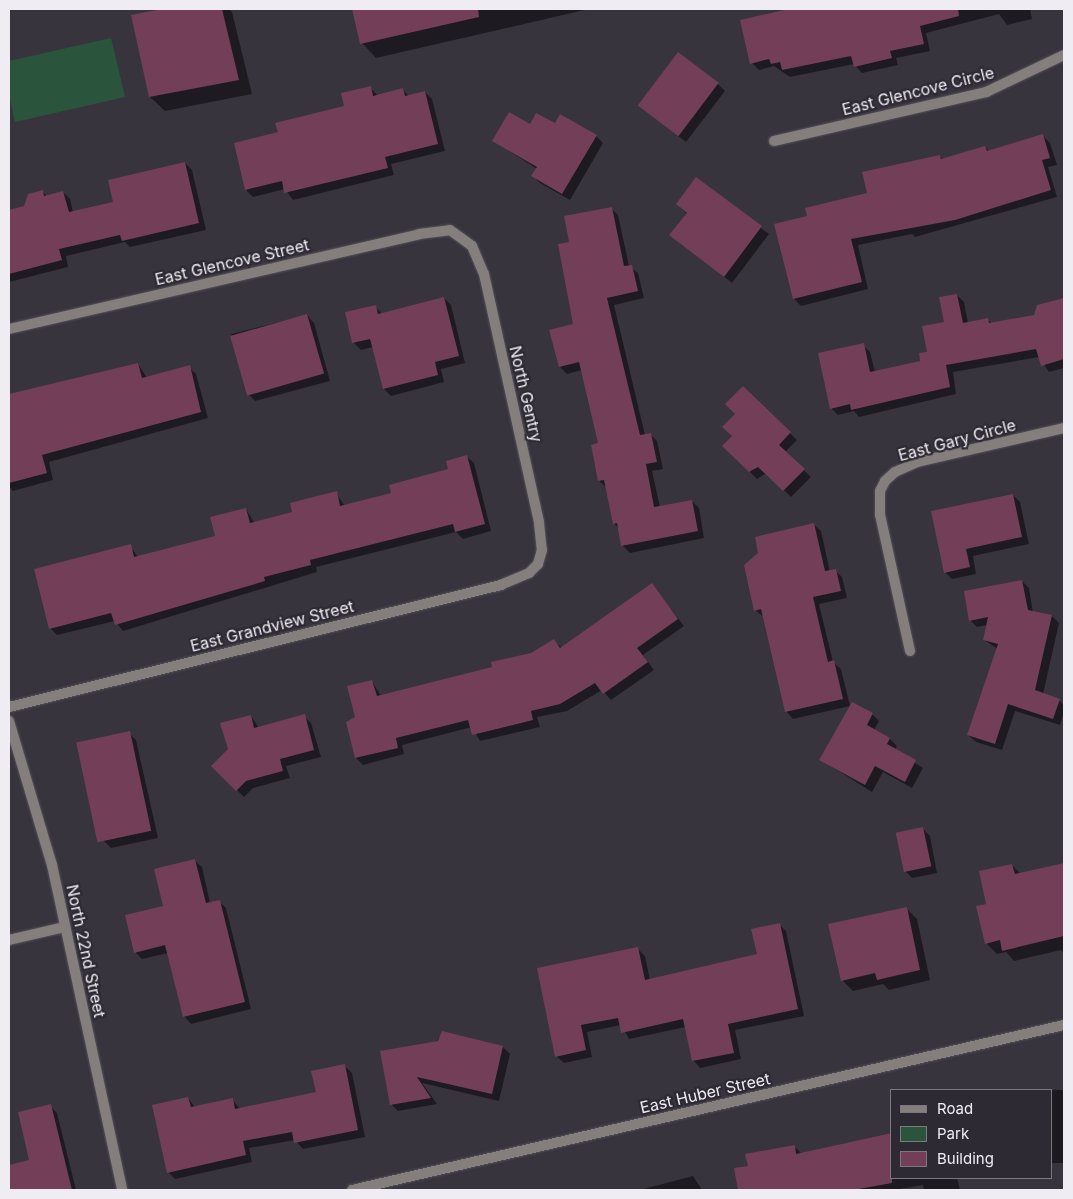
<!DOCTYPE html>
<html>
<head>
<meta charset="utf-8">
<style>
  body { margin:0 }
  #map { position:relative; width:1073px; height:1199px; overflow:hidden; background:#38343e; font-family:Inter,sans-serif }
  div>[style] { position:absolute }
  .green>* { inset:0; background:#2a553c }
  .shadow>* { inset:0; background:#0007; transform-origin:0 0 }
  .building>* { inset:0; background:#723e58; transform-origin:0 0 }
  .roads { filter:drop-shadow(0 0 1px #55525b) drop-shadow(0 0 1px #55525b) }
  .street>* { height:10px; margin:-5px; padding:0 5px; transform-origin:5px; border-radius:5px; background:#847f7c }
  span { translate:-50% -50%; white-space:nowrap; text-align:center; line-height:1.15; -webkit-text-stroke:4.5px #2e2a34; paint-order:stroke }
  .street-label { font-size:16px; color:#efedf3 }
  .frame { position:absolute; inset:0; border:10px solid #efedf3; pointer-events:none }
  .legend { position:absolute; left:890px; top:1089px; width:162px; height:90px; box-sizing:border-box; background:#2e2a34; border:1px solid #7b7880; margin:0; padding:6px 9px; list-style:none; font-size:15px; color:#efedf3 }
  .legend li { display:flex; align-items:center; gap:10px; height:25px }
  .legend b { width:25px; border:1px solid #7b7880 }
</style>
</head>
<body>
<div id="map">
  <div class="green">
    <div style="clip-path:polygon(111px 38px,125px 97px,15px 122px,9px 95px,9px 61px)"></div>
  </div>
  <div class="shadow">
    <div style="clip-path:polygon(167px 9px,229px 9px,232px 12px,252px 94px,165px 111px,150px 97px,133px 16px)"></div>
    <div style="clip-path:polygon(354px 9px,589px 9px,376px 58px,362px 43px)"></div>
    <div style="clip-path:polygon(793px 9px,1030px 9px,1032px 19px,1007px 25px,999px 14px,926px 33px,930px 51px,896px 58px,898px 65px,862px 73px,854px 64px,790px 77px,774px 66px,759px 70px,752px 63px,742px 21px)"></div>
    <div style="clip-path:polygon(718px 84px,725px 91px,686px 142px,639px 106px)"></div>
    <div style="clip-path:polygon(370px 87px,378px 96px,403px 90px,409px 96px,425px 92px,432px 99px,445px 151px,391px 164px,394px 175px,293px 200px,285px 189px,253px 197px,246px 190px,279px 133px,346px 107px)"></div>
    <div style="clip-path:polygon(531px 125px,555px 125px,596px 136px,603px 143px,570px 200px,540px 183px,533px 176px,537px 169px,494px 141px)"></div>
    <div style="clip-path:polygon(1043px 136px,1050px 143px,1057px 165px,1048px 167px,1057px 197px,915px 237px,912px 234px,858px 245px,868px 289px,801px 306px,794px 299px,808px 217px,868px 193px,940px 156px,944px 160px,985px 147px,989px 151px)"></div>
    <div style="clip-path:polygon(185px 163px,192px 170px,206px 230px,130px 247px,125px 242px,66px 256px,68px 267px,9px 282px,9px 211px,25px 207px,42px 191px,48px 197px,63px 192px,70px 199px,73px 212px,114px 203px)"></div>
    <div style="clip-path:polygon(696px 179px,769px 234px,732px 283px,671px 235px,687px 214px,677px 204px)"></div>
    <div style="clip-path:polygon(611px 208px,618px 215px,629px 266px,638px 273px,644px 298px,614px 305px,645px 435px,650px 434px,657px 441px,663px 469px,652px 471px,660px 507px,692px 501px,699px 508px,704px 538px,630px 553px,623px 546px,619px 529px,614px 523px,607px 488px,599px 481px,593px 446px,600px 444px,582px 370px,567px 374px,560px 367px,575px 325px,571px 243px)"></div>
    <div style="clip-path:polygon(957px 295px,964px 302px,968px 323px,988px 320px,992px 324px,1035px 317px,1038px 306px,1064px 299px,1064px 368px,1049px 372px,1039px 357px,953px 372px,956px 394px,859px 417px,854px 411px,838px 415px,831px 408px,863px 345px,870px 352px,875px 372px,922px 362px,945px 323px)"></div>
    <div style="clip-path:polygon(444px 298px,451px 305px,465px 363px,441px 369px,444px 382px,391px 396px,384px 389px,373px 347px,361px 350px,354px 343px,375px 306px,382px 314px)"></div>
    <div style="clip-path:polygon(307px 315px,314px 323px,330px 381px,255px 401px,248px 394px,231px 334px)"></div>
    <div style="clip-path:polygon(138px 364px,147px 378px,189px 367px,196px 374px,208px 418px,49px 462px,53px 480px,13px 491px,9px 486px,9px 395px)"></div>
    <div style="clip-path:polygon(743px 388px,797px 440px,785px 452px,811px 477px,791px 497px,766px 473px,757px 479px,724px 446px,733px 436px)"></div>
    <div style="clip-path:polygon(466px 456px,474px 463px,491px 531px,463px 539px,456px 532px,316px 567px,317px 572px,123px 631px,115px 621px,57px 635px,50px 628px,130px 546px,138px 557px,216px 537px,246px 509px,255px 524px,293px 513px,336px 493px,345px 506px,392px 494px,450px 470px)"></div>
    <div style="clip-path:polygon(1013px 495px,1020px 502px,1029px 544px,973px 556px,976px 574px,952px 579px,945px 572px)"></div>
    <div style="clip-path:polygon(813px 524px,821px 531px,830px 572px,835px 570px,842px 577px,847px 598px,819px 604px,833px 662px,841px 669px,850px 706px,793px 719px,786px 711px,764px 617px,755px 610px)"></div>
    <div style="clip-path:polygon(1022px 581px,1029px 588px,1033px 613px,1052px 616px,1059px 623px,1043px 694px,1059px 700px,1064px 705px,1064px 712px,1060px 725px,1015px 711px,1002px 750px,976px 742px,968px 735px,998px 649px,984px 640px,988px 625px,977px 627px,970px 620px)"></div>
    <div style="clip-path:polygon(652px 585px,684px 626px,643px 655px,654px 670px,611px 700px,602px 690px,567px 711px,537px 717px,540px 727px,480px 741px,472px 727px,402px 745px,404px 754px,363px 765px,356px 758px,357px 718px,372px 681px,381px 696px,493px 668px,531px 654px,554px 641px,562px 648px)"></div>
    <div style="clip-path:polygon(872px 714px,879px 721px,874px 730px,890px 739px,897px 746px,895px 750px,923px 768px,912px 788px,883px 772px,872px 792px,821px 760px)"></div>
    <div style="clip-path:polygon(251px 716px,259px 728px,304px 716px,311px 723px,321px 757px,286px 766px,290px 778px,253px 788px,244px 797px,212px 766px,229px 749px)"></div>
    <div style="clip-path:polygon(129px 733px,136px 740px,158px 838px,111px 848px,104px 841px,78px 745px)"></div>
    <div style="clip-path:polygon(923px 829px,930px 836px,937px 873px,912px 878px,905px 871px)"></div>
    <div style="clip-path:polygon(194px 860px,202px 867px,210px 903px,219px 901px,226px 908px,251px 1009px,191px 1024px,184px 1016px,168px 953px,142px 959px,135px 952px)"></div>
    <div style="clip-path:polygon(1064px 864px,1064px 953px,1061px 950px,1014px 961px,1006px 952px,997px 954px,986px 943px,1012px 865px,1021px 874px)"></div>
    <div style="clip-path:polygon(906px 908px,917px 919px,930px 980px,889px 990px,883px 984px,853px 991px,842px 980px)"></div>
    <div style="clip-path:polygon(779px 924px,786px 931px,804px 1016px,735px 1030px,741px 1059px,700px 1068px,693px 1060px,686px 1027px,629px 1039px,621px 1025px,587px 1032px,592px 1057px,564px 1063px,556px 1056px,637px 948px,645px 956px,650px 980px,758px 955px)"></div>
    <div style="clip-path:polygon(443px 1033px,503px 1047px,510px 1054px,499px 1101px,422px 1083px,437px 1104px,398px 1111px,391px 1104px)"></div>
    <div style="clip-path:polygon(345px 1066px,352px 1073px,365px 1137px,303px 1149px,295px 1140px,249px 1148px,252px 1162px,175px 1179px,168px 1172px,188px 1098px,195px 1107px,232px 1099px,240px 1109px,317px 1093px)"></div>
    <div style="left:1064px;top:1090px;width:73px;height:12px;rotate:90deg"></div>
    <div style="clip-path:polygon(50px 1106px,57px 1113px,76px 1190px,11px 1190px,9px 1167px,31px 1161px)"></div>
    <div style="clip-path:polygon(794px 1146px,801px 1153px,892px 1178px,957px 1178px,960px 1190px,924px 1190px,923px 1185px,894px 1190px,739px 1190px,735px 1169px,749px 1167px)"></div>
    <div style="clip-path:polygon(693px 1176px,702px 1190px,640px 1190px)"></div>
  </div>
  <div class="building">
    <div style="clip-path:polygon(162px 9px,222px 9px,239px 80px,149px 97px,131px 15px)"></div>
    <div style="clip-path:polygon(352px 9px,478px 9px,479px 17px,360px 44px)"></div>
    <div style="clip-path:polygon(789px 9px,958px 9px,959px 16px,920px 26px,924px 44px,890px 51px,892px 58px,854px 67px,851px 56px,782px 70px,780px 62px,771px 64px,769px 59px,750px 64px,740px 20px)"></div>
    <div style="left:678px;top:52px;width:51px;height:67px;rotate:37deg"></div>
    <div style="clip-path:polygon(371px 86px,373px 96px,403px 88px,405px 96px,425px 91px,438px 144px,385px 157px,388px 168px,284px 193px,282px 181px,245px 190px,234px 143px,278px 132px,275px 123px,344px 106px,341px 93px)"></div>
    <div style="clip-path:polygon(509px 112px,530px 124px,536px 113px,555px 123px,560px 114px,597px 135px,562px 194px,531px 176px,537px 167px,492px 141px)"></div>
    <div style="clip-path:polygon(1043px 134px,1050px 158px,1042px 160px,1051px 190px,955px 220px,851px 239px,862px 282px,793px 299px,774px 224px,807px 216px,805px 208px,867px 193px,862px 172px,940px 155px,941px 159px,985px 146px,987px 151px)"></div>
    <div style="clip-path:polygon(185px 162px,199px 223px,122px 241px,120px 235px,59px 249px,62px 260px,9px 274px,9px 210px,24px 206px,28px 194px,43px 190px,44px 196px,63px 191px,69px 212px,113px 202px,108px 180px)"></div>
    <div style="clip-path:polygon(696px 177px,762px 226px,724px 277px,669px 235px,687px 213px,676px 204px)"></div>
    <div style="clip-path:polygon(612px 207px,624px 266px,632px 265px,638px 291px,607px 298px,640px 435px,651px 433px,657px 462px,646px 464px,654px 507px,692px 500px,698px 531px,621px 546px,617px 523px,613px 524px,604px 480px,598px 481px,591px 445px,598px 443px,579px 362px,559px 367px,549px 330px,573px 324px,558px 244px,569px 242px,564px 216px)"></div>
    <div style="clip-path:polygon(957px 294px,963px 323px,988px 318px,989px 323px,1034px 315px,1037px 305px,1064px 298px,1064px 359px,1041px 366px,1036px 349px,946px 365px,950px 387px,851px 410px,850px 404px,830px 409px,818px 353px,864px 343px,870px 372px,920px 361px,919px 353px,927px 352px,922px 326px,944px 322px,939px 297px)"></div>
    <div style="clip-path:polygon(444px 297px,459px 356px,435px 362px,438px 375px,383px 389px,370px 339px,352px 343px,345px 312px,376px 305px,378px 314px)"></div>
    <div style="left:307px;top:314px;width:62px;height:80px;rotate:74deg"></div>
    <div style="clip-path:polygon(138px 363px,142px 378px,190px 365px,201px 412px,42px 455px,47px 473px,9px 483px,9px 394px)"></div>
    <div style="clip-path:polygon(743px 386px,791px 432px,779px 445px,805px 469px,783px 491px,758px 467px,749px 472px,722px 446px,732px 436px,722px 427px,735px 414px,725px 404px)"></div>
    <div style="clip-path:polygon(467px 455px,485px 524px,455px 532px,453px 524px,310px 560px,311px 565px,264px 577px,265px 581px,115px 625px,111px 613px,49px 629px,34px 569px,131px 544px,134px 557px,215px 536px,210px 517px,246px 508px,250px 523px,292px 512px,290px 503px,337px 491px,340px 506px,391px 493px,389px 485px,448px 469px,446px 461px)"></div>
    <div style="clip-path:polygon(1013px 494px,1022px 537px,966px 549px,970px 567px,944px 573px,931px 511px)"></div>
    <div style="clip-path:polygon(814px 523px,825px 571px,836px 569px,841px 591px,813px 597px,828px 662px,834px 660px,843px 699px,785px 712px,761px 609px,754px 611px,744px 565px,758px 553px,755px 537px)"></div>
    <div style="clip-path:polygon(1022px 580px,1028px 610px,1052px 615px,1035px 690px,1060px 699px,1053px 719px,1008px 704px,995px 744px,967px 735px,998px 644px,983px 640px,988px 617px,969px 621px,964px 591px)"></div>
    <div style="clip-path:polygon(652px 583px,678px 619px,637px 648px,648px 662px,603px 694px,595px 683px,560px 704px,531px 711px,533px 720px,472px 735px,468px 720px,396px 738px,398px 748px,355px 758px,346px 722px,355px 717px,347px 686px,372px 680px,377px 696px,492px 667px,491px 662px,531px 653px,554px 639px,560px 648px)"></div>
    <div style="clip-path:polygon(852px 702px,873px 713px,867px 725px,890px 738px,887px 744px,916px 760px,905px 782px,875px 766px,865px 785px,819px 760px)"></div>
    <div style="clip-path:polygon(305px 714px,314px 750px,280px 759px,283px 771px,246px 781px,236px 791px,211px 766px,228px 749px,220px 723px,251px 715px,254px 728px)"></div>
    <div style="left:130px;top:731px;width:102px;height:55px;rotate:78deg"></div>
    <div style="left:923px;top:827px;width:40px;height:28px;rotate:78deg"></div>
    <div style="clip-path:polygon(195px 859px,206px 903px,220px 900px,245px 1002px,183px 1017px,165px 945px,134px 953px,125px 915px,163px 906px,154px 869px)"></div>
    <div style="clip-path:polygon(1064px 863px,1064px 936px,1002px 951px,1000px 940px,985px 944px,976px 906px,986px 904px,979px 871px,1012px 864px,1015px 874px)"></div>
    <div style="clip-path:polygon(907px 907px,920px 970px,877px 980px,875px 973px,841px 981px,828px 924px)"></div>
    <div style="clip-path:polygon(780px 923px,798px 1009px,728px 1024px,734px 1053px,692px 1061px,683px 1019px,621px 1033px,618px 1018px,581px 1025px,586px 1050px,555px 1057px,537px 968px,638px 947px,645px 980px,757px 954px,751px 929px)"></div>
    <div style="clip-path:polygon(442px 1031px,503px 1046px,492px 1094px,417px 1077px,431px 1098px,390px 1105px,380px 1051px,438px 1041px)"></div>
    <div style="clip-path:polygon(345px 1064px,358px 1130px,294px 1143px,292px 1132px,243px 1141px,246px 1155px,167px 1173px,152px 1105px,188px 1097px,191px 1107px,233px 1098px,235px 1109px,316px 1092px,311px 1071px)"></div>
    <div style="clip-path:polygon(51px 1104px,72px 1190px,9px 1190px,9px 1165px,29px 1160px,18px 1112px)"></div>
    <div style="clip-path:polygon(892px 1133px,892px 1183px,853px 1190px,738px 1190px,734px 1168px,748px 1166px,745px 1154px,795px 1145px,796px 1154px)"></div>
  </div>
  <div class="roads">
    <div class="street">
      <div style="left:774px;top:141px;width:218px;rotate:-13deg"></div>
      <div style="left:986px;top:92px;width:86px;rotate:-25.4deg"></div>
      <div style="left:9px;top:329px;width:421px;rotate:-13deg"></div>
      <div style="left:419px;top:234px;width:31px;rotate:-7deg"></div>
      <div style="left:450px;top:230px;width:27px;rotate:36deg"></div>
      <div style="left:472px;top:246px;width:30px;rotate:67deg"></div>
      <div style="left:484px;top:274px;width:255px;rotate:77.5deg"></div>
      <div style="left:539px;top:523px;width:27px;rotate:84deg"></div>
      <div style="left:542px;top:550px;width:15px;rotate:106deg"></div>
      <div style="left:538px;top:564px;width:13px;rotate:135deg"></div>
      <div style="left:529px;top:573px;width:30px;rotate:157deg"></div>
      <div style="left:501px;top:585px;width:507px;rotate:166.07deg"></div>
      <div style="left:910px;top:651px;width:139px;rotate:-102.4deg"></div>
      <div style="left:880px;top:515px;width:24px;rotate:-90deg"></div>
      <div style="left:880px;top:491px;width:11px;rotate:-63deg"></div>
      <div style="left:885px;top:481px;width:13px;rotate:-42deg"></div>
      <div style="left:895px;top:472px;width:24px;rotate:-24deg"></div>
      <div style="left:917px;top:462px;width:151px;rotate:-13deg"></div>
      <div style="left:9px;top:721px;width:150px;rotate:73.4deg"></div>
      <div style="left:52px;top:865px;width:332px;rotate:77.8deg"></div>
      <div style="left:9px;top:940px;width:57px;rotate:-13.1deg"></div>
      <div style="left:352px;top:1190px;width:731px;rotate:-13.05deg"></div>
    </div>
  </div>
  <div class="street-label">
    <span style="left:918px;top:91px;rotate:-14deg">East Glencove Circle</span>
    <span style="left:232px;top:262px;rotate:-13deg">East Glencove Street</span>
    <span style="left:526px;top:394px;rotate:77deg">North Gentry</span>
    <span style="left:957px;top:440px;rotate:-15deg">East Gary Circle</span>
    <span style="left:272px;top:626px;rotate:-14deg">East Grandview Street</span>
    <span style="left:86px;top:951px;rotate:78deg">North 22nd Street</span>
    <span style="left:705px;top:1093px;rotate:-13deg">East Huber Street</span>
  </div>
  <div class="frame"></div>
  <ul class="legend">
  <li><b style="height:6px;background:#847f7c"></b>Road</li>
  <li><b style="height:14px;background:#2a553c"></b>Park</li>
  <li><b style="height:14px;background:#723e58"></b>Building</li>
  </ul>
</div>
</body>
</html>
